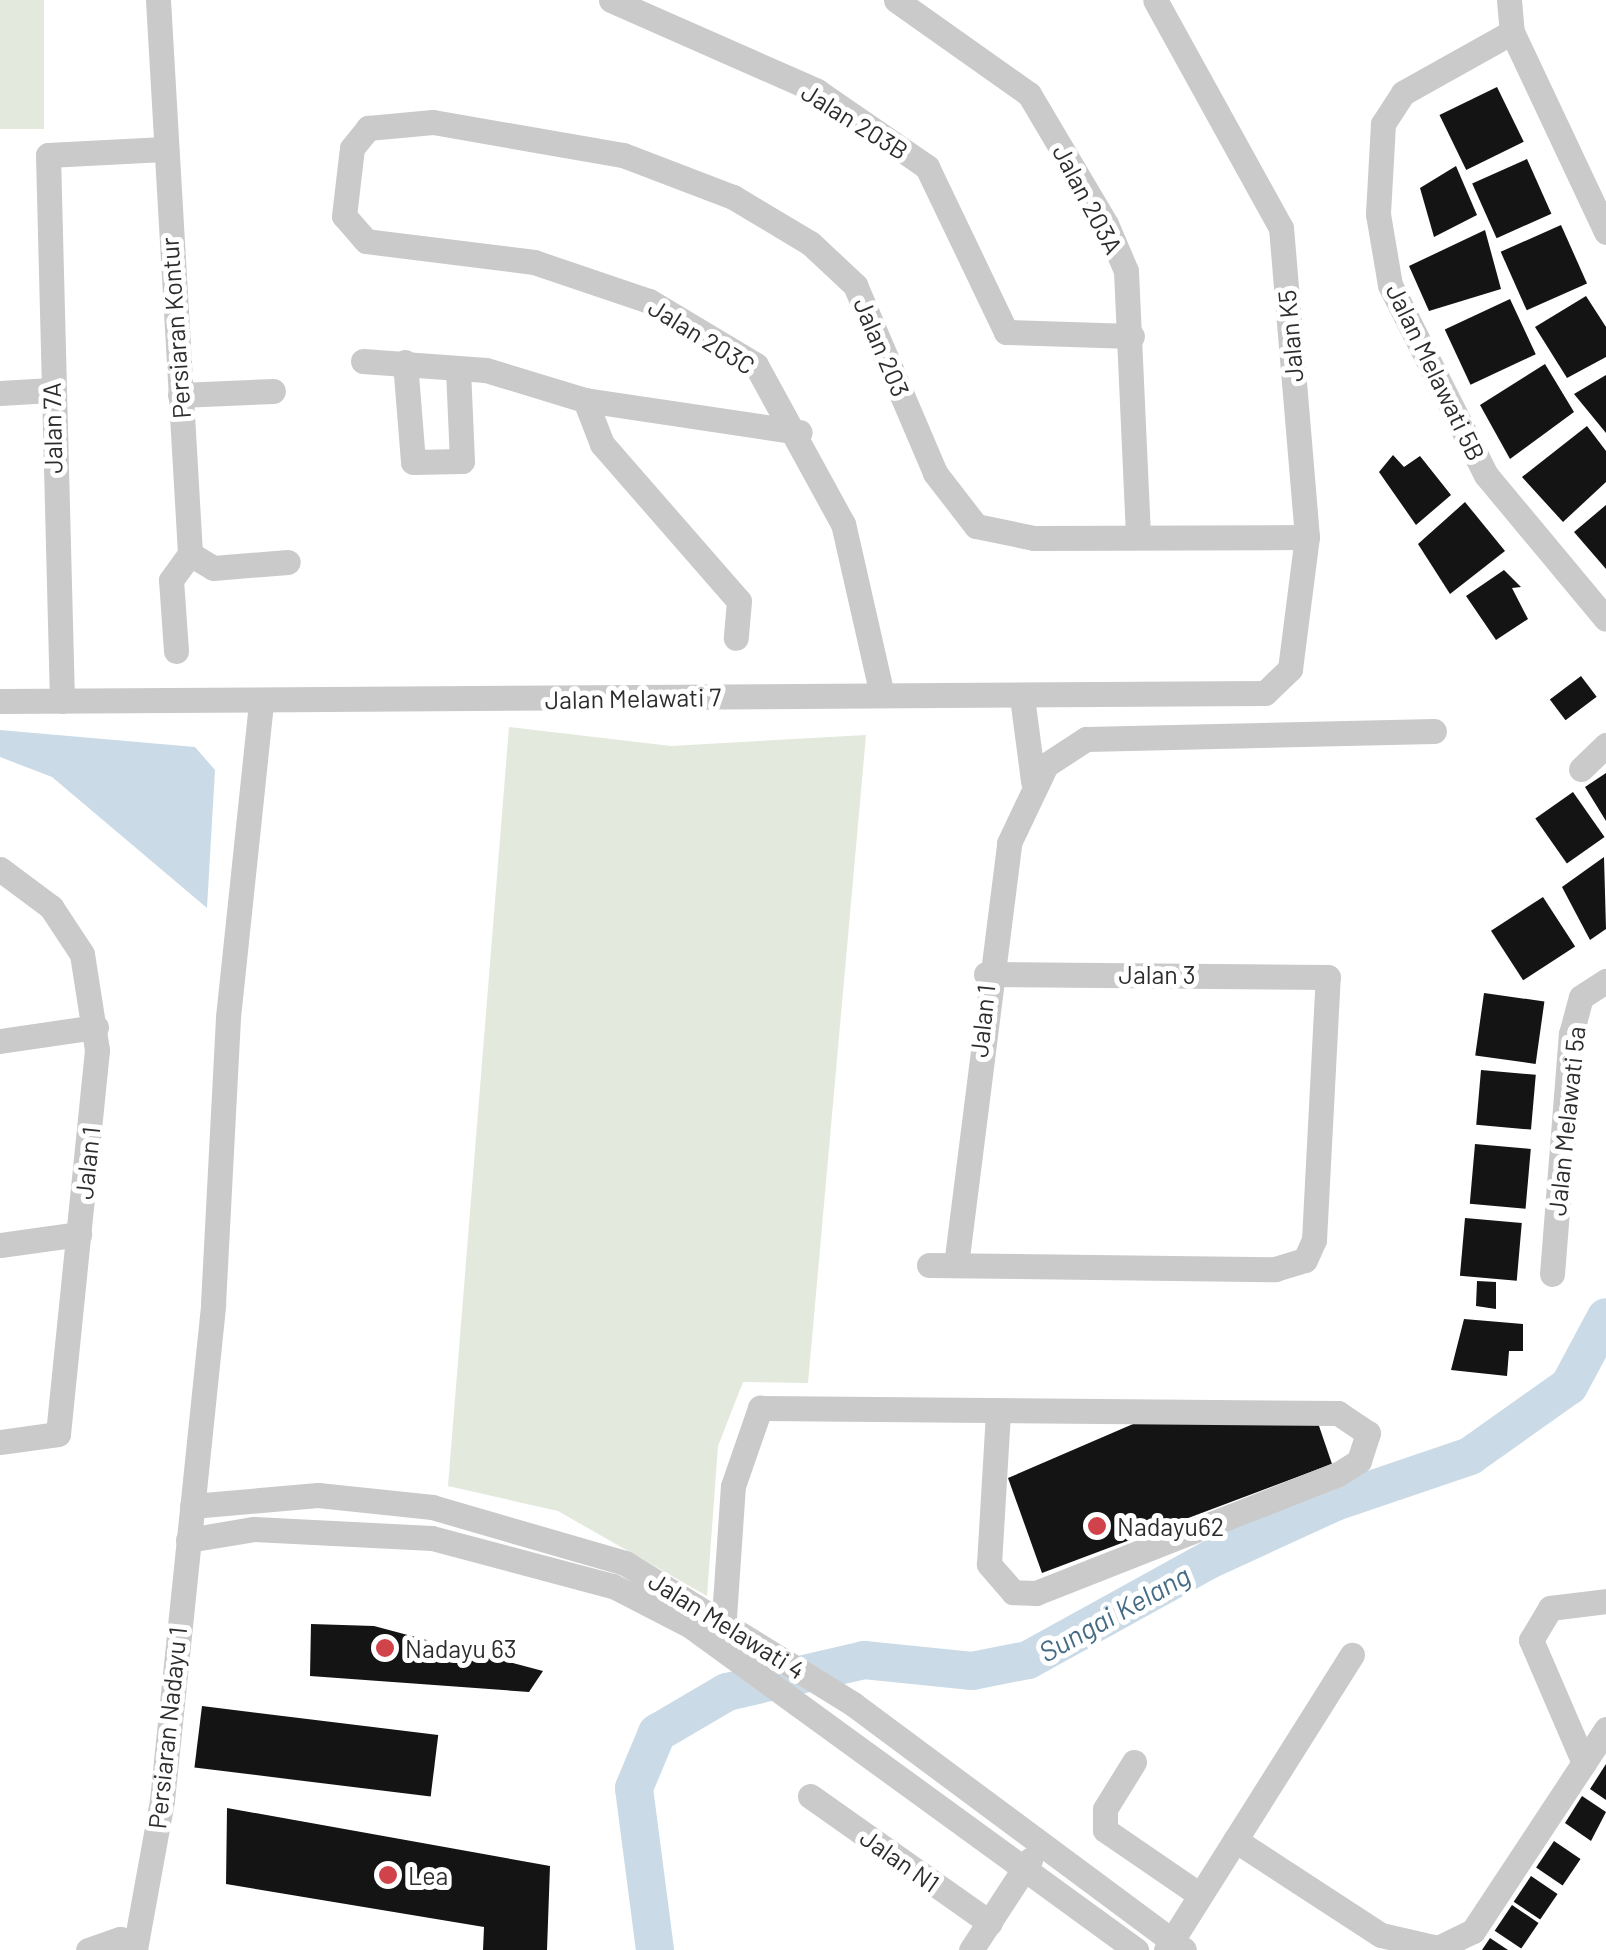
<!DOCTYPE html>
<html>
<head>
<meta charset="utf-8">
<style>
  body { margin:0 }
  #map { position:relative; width:1606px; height:1950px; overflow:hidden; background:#fff; font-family:Barlow,sans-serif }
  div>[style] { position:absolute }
  .green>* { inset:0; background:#e3e9dc; transform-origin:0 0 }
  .water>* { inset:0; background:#cadbe7 }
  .river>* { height:38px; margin:-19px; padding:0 19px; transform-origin:19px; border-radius:19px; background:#cadbe7 }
  .building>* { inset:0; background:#141414; transform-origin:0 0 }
  .minor>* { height:25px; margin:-12.5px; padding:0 12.5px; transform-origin:12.5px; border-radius:12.5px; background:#cacaca }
  .dots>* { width:28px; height:28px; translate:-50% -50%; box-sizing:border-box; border:5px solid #fff; border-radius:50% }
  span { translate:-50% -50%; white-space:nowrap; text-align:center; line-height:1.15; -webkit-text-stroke:10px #fff; paint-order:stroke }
  .street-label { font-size:25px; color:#2d2d2d }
  .poi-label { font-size:25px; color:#2d2d2d }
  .left { translate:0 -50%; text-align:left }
  .water-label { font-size:28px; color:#456b85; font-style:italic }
</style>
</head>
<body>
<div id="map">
  <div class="green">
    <div style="left:0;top:0;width:44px;height:129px"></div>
    <div style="clip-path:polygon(509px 727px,671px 746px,866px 735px,808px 1383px,743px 1382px,718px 1446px,707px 1596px,558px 1511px,448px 1486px)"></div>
  </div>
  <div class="water">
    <div style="clip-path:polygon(0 730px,195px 747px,215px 770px,207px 908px,52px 777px,0 757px)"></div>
  </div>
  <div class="river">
    <div style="left:655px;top:1950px;width:163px;rotate:-97.4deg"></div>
    <div style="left:634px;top:1788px;width:60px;rotate:-67.3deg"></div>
    <div style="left:657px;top:1733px;width:81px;rotate:-30.4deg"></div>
    <div style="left:727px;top:1692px;width:141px;rotate:-13.1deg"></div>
    <div style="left:864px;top:1660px;width:109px;rotate:5.8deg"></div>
    <div style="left:972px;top:1671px;width:57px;rotate:-11.1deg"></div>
    <div style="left:1028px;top:1660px;width:207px;rotate:-28.9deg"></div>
    <div style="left:1209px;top:1560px;width:139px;rotate:-24.7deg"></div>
    <div style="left:1335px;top:1502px;width:143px;rotate:-18.8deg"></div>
    <div style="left:1470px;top:1456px;width:121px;rotate:-35.3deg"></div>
    <div style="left:1569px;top:1386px;width:78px;rotate:-61.8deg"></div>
  </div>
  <div class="building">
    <div style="left:1497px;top:87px;width:61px;height:64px;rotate:64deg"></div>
    <div style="left:1527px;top:159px;width:60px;height:60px;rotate:66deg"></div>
    <div style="clip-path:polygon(1456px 166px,1477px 215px,1434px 237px,1420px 188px)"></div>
    <div style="left:1561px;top:225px;width:64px;height:66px;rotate:66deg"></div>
    <div style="clip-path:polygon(1485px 230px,1501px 289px,1429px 311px,1409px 266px)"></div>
    <div style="clip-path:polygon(1586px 296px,1606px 327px,1606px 357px,1567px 378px,1535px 327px)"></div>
    <div style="left:1510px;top:299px;width:61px;height:72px;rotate:65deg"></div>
    <div style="clip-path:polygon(1545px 364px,1574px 412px,1510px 459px,1480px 405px)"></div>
    <div style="clip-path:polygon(1606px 375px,1606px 433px,1574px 394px)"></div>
    <div style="clip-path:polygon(1587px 426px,1606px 451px,1606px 482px,1563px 522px,1522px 477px)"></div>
    <div style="clip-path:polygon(1393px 455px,1404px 467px,1420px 456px,1451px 495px,1416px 525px,1379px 472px)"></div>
    <div style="clip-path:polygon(1465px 502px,1505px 551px,1450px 594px,1418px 544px)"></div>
    <div style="clip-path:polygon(1606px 505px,1606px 569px,1574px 532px)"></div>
    <div style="clip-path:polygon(1504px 570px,1521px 587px,1512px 588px,1528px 619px,1496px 640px,1466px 596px)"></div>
    <div style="left:1581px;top:676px;width:26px;height:39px;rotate:53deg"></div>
    <div style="clip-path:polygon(1606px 773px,1606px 821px,1585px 787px)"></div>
    <div style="left:1573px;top:792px;width:55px;height:46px;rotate:55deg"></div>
    <div style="clip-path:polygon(1604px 857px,1606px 929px,1590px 940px,1562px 887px)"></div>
    <div style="left:1543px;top:897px;width:59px;height:62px;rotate:57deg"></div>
    <div style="left:1484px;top:993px;width:61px;height:63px;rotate:8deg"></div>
    <div style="left:1481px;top:1070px;width:55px;height:55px;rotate:5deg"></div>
    <div style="left:1475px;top:1144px;width:56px;height:60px;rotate:5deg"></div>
    <div style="left:1465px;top:1218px;width:57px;height:58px;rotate:5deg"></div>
    <div style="clip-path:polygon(1477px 1281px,1496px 1282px,1496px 1309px,1476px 1306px)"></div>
    <div style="clip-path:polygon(1464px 1319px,1523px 1324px,1523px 1351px,1509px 1351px,1507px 1376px,1451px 1370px)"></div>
    <div style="clip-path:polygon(1140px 1421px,1318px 1423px,1332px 1464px,1042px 1573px,1008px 1478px)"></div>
    <div style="clip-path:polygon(311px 1624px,374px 1626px,543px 1671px,529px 1692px,310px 1676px)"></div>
    <div style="left:202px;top:1706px;width:238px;height:62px;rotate:7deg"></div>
    <div style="clip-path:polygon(1606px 1764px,1606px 1800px,1590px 1789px)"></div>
    <div style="clip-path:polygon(1582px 1796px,1606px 1812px,1591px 1841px,1565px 1823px)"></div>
    <div style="clip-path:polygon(227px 1808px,550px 1866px,547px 1950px,483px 1950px,484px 1927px,226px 1884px)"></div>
    <div style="left:1554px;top:1841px;width:32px;height:32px;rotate:34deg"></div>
    <div style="left:1531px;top:1876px;width:32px;height:31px;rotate:34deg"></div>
    <div style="left:1512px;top:1905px;width:32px;height:31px;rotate:34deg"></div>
    <div style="clip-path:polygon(1490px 1938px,1508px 1950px,1482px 1950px)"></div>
  </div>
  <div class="minor">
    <div style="left:158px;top:0;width:555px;rotate:86.69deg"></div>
    <div style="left:611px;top:0;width:225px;rotate:23.8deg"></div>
    <div style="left:817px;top:91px;width:134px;rotate:34.6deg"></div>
    <div style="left:927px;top:167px;width:183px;rotate:64.4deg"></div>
    <div style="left:1006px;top:332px;width:126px;rotate:1.8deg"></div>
    <div style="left:896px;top:0;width:163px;rotate:35.3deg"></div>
    <div style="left:1029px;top:94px;width:151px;rotate:59.4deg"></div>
    <div style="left:1106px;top:224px;width:51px;rotate:66.9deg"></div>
    <div style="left:1126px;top:271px;width:261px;rotate:87.4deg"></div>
    <div style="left:1509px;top:0;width:32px;rotate:85deg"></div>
    <div style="left:1512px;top:32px;width:221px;rotate:64.8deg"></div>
    <div style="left:1512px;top:32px;width:125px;rotate:150.8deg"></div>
    <div style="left:1403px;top:93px;width:37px;rotate:123deg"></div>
    <div style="left:1383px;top:124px;width:90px;rotate:93.2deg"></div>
    <div style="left:1378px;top:214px;width:72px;rotate:80.4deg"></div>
    <div style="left:1390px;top:285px;width:213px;rotate:63.2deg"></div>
    <div style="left:1486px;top:475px;width:187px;rotate:50.2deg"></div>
    <div style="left:363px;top:361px;width:123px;rotate:4.2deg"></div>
    <div style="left:486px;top:370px;width:103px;rotate:16.9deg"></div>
    <div style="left:585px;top:400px;width:217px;rotate:8.5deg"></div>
    <div style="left:405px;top:362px;width:100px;rotate:85.4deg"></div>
    <div style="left:413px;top:462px;width:49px;rotate:-1.2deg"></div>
    <div style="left:462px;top:461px;width:91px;rotate:-92.5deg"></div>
    <div style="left:0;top:393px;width:51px;rotate:-3.4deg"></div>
    <div style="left:180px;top:395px;width:93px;rotate:-2.5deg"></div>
    <div style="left:585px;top:400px;width:47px;rotate:68.9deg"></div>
    <div style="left:602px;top:444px;width:208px;rotate:48.9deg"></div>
    <div style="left:739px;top:601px;width:37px;rotate:95deg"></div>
    <div style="left:190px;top:554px;width:27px;rotate:31deg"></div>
    <div style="left:213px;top:568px;width:75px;rotate:-4.6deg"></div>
    <div style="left:176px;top:651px;width:71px;rotate:-94deg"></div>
    <div style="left:171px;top:580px;width:32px;rotate:-54deg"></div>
    <div style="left:882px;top:695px;width:175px;rotate:-102.8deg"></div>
    <div style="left:843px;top:524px;width:181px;rotate:-118.7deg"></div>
    <div style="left:756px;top:365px;width:125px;rotate:-149.1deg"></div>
    <div style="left:649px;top:301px;width:121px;rotate:-161.3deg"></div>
    <div style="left:534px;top:262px;width:169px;rotate:-172.9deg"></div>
    <div style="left:366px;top:241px;width:33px;rotate:-131deg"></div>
    <div style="left:344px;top:216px;width:68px;rotate:-83.3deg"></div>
    <div style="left:352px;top:148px;width:26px;rotate:-51deg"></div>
    <div style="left:368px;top:128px;width:65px;rotate:-5.3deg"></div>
    <div style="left:433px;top:122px;width:193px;rotate:9.9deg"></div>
    <div style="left:623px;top:155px;width:118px;rotate:20.9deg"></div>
    <div style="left:733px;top:197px;width:90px;rotate:30.9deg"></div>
    <div style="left:810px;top:243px;width:62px;rotate:43deg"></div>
    <div style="left:855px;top:285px;width:204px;rotate:66.9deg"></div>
    <div style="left:935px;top:473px;width:67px;rotate:52.3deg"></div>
    <div style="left:976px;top:526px;width:59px;rotate:11.7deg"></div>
    <div style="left:1034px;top:538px;width:273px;rotate:-0.2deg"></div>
    <div style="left:1022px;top:697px;width:85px;rotate:82.5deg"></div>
    <div style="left:0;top:701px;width:1265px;rotate:-0.36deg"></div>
    <div style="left:1265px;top:693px;width:35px;rotate:-44deg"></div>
    <div style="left:1290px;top:669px;width:133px;rotate:-82.7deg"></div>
    <div style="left:1307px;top:537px;width:310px;rotate:-94.8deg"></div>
    <div style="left:1281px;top:228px;width:260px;rotate:-118.9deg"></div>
    <div style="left:62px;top:701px;width:546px;rotate:-91.47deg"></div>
    <div style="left:48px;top:155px;width:116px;rotate:-3deg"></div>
    <div style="left:1581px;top:769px;width:35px;rotate:-44deg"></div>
    <div style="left:0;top:869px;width:64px;rotate:36.7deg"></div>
    <div style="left:51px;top:907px;width:56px;rotate:56.6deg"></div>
    <div style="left:82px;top:954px;width:97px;rotate:81.1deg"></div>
    <div style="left:97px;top:1050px;width:386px;rotate:95.8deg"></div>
    <div style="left:58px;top:1434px;width:59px;rotate:172.1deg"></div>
    <div style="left:0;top:1041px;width:97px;rotate:-8.3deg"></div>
    <div style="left:0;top:1245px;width:80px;rotate:-7.9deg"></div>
    <div style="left:929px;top:1265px;width:346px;rotate:0.7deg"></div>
    <div style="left:1275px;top:1269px;width:31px;rotate:-17deg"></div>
    <div style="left:1305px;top:1260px;width:22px;rotate:-66deg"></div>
    <div style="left:1314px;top:1240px;width:263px;rotate:-87deg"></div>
    <div style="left:1328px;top:977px;width:342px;rotate:-179.5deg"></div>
    <div style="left:956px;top:1265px;width:425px;rotate:-82.8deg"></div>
    <div style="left:1009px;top:843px;width:86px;rotate:-64.6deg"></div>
    <div style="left:1046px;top:765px;width:48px;rotate:-33deg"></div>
    <div style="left:1086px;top:739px;width:348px;rotate:-1.3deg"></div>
    <div style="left:1552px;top:1274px;width:241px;rotate:-85.5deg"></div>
    <div style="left:1571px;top:1034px;width:38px;rotate:-75deg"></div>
    <div style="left:1581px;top:997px;width:30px;rotate:-33deg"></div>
    <div style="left:192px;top:1506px;width:126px;rotate:-5deg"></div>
    <div style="left:318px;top:1495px;width:115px;rotate:6deg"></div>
    <div style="left:432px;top:1507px;width:201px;rotate:16.2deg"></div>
    <div style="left:625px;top:1563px;width:268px;rotate:31.7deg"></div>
    <div style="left:853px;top:1704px;width:412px;rotate:36.6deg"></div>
    <div style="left:188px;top:1540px;width:67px;rotate:-9.5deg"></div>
    <div style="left:254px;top:1529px;width:178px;rotate:2.9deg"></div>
    <div style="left:432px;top:1538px;width:187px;rotate:14.9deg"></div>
    <div style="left:613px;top:1586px;width:85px;rotate:27.2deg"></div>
    <div style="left:689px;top:1625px;width:553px;rotate:36.02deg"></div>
    <div style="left:724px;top:1617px;width:131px;rotate:-86.1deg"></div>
    <div style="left:733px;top:1486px;width:83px;rotate:-70.9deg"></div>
    <div style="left:760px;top:1408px;width:578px;rotate:0.5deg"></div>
    <div style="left:1338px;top:1413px;width:36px;rotate:34deg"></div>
    <div style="left:1368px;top:1433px;width:29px;rotate:108deg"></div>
    <div style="left:1359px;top:1461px;width:25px;rotate:148deg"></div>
    <div style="left:1338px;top:1474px;width:325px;rotate:158.5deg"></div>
    <div style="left:1036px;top:1593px;width:23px;rotate:-178deg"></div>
    <div style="left:1013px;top:1592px;width:37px;rotate:-131deg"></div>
    <div style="left:989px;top:1564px;width:150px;rotate:-86.6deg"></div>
    <div style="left:1134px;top:1762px;width:55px;rotate:121.7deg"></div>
    <div style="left:1105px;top:1809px;width:21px;rotate:90deg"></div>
    <div style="left:1105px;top:1830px;width:115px;rotate:34.4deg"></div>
    <div style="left:1584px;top:1763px;width:134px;rotate:-113.3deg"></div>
    <div style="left:1531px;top:1640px;width:37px;rotate:-59deg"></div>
    <div style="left:1550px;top:1608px;width:56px;rotate:-7.1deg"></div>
    <div style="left:810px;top:1796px;width:220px;rotate:35.2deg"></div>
    <div style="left:1235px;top:1840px;width:174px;rotate:33.1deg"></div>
    <div style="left:1381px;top:1935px;width:58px;rotate:12.8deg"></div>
    <div style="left:1438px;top:1948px;width:39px;rotate:-26deg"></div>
    <div style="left:1473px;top:1931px;width:242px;rotate:-56.6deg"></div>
    <div style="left:135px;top:1949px;width:151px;rotate:-79.7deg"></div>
    <div style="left:162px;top:1800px;width:499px;rotate:-84.1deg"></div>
    <div style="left:213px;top:1304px;width:287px;rotate:-87deg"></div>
    <div style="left:228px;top:1017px;width:315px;rotate:-84deg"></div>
    <div style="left:88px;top:1950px;width:34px;rotate:-19deg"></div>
    <div style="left:120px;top:1939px;width:19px;rotate:36deg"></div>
    <div style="left:971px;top:1950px;width:108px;rotate:-56.8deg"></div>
    <div style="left:1166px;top:1950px;width:349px;rotate:-57.8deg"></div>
  </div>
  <div class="dots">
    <div style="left:1097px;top:1526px;background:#d0434b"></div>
    <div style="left:385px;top:1648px;background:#d0434b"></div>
    <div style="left:388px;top:1875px;background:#d0434b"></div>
  </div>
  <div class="street-label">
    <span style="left:855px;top:121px;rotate:32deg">Jalan 203B</span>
    <span style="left:1088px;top:199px;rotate:62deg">Jalan 203A</span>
    <span style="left:175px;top:328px;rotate:-94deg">Persiaran Kontur</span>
    <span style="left:702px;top:336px;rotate:32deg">Jalan 203C</span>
    <span style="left:1290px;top:336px;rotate:-95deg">Jalan K5</span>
    <span style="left:882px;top:347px;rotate:67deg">Jalan 203</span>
    <span style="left:1436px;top:372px;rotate:64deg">Jalan Melawati 5B</span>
    <span style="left:52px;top:428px;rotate:-91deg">Jalan 7A</span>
    <span style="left:633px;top:698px;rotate:-1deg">Jalan Melawati 7</span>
    <span style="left:1157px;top:974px">Jalan 3</span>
    <span style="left:982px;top:1021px;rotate:-84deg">Jalan 1</span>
    <span style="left:1566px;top:1121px;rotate:-84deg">Jalan Melawati 5a</span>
    <span style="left:87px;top:1163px;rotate:-84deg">Jalan 1</span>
    <span style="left:727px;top:1625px;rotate:32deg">Jalan Melawati 4</span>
    <span style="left:167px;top:1728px;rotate:-84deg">Persiaran Nadayu 1</span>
    <span style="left:900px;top:1860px;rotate:35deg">Jalan N1</span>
  </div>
  <div class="poi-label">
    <span class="left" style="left:1117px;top:1526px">Nadayu62</span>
    <span class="left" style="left:405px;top:1648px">Nadayu 63</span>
    <span class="left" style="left:408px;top:1875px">Lea</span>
  </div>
  <div class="water-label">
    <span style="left:1114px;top:1613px;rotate:-29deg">Sungai Kelang</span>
  </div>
</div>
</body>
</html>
